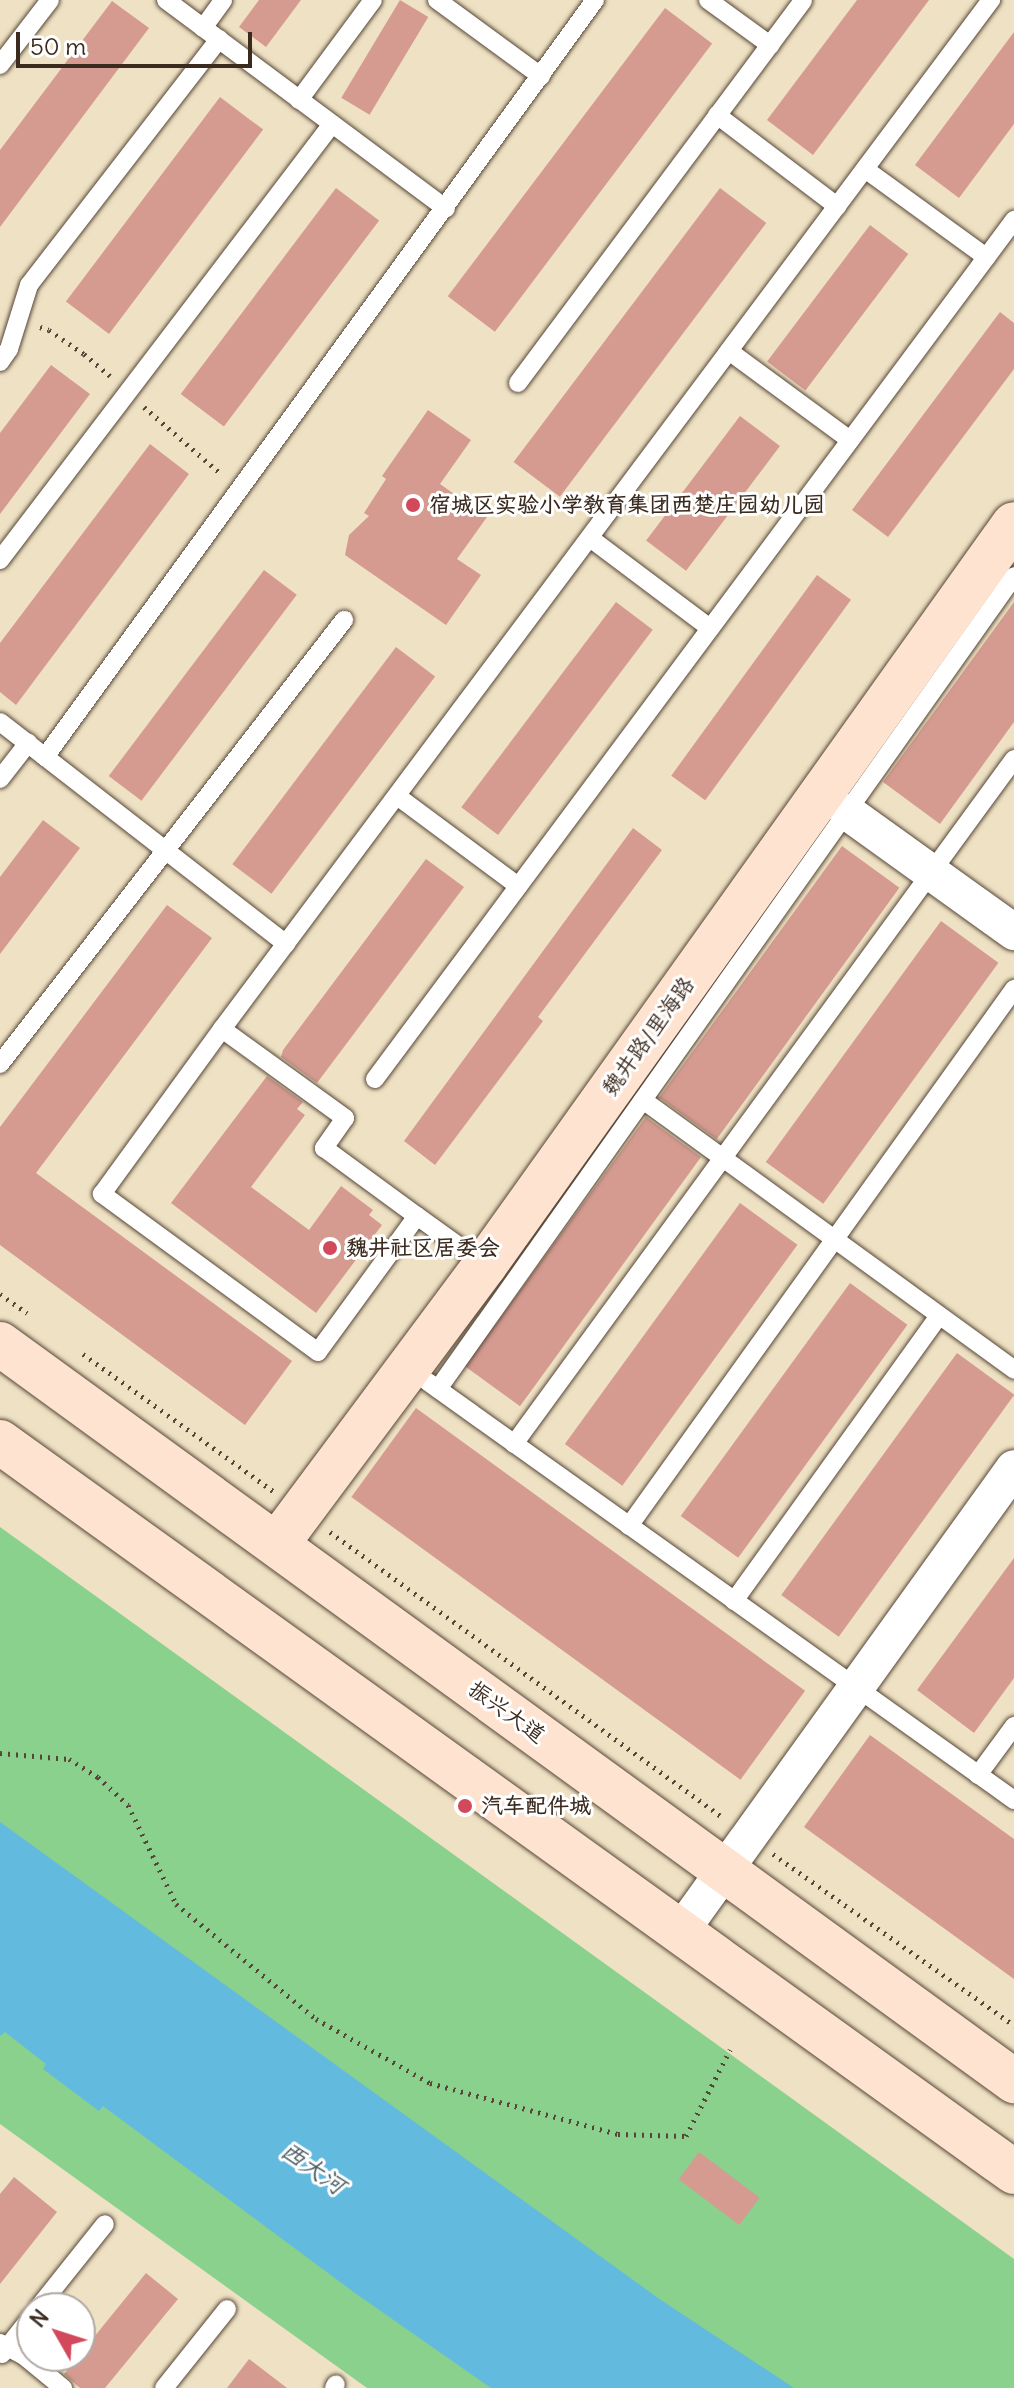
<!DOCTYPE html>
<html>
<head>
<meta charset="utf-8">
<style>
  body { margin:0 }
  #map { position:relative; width:1014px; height:2388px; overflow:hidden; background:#efe2c4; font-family:Delius,"LXGW WenKai TC",sans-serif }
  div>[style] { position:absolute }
  .green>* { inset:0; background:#89d18d }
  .water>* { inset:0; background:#62badf }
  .building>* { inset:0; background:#d59b91; transform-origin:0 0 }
  .path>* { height:5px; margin-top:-2.5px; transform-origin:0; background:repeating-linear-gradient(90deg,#564637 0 2px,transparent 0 8px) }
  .roads { filter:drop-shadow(0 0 2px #564637) drop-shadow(0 0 2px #564637) }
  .lane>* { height:18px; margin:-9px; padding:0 9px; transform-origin:9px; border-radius:9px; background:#fff }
  .street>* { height:36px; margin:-18px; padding:0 18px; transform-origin:18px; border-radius:18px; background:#fff }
  .secondary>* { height:44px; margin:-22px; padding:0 22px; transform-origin:22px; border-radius:22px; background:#fee3d1 }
  .dots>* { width:22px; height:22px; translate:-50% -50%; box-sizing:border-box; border:4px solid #fff; border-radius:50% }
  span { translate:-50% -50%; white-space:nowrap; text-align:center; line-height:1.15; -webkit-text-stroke:6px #fff; paint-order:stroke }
  .poi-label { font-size:22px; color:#3b2a1e; font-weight:700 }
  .left { translate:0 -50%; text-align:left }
  .street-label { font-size:22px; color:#3b2a1e }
  .water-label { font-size:24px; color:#495c62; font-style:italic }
  .north { position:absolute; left:16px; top:2292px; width:80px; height:80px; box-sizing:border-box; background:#fff; border:2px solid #b1aaa5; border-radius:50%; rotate:309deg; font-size:22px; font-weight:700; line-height:32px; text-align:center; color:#3b2a1e }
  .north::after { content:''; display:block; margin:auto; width:28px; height:36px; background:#d1495b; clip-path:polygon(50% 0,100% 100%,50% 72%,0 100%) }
  .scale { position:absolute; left:16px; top:32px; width:236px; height:36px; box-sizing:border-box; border:4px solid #3b2a1e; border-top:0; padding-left:10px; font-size:24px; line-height:28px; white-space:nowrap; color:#3b2a1e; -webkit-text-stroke:6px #fff; paint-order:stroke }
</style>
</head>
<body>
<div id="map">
  <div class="green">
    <div style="clip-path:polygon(0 1527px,1014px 2259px,1014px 2388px,367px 2388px,0 2124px)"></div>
  </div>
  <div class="water">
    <div style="clip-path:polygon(0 1822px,658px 2298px,794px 2388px,491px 2388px,355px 2293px,103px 2106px,99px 2111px,43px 2069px,46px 2064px,5px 2032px,0 2036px)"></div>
  </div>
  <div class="building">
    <div style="clip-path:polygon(259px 0,301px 0,266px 47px,239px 27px)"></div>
    <div style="left:400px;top:0;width:33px;height:114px;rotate:31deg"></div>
    <div style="clip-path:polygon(857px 0,929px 0,813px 155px,767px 120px)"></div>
    <div style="clip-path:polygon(112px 1px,149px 28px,0 227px,0 150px)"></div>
    <div style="left:665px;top:8px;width:59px;height:361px;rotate:37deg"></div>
    <div style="clip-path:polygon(1014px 32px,1014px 124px,959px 198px,915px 165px)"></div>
    <div style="left:220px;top:97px;width:54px;height:256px;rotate:37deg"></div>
    <div style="left:336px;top:188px;width:54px;height:258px;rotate:37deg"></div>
    <div style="left:720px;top:188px;width:58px;height:343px;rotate:37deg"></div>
    <div style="left:870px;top:225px;width:48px;height:171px;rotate:37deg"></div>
    <div style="clip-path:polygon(1000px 312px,1014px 323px,1014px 369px,888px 537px,852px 510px)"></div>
    <div style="clip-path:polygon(51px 365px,90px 394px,0 514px,0 433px)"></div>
    <div style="clip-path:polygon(428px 410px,471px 440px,440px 484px,487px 517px,457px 559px,481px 575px,446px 625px,345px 555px,349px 535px,369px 516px,364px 513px,386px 479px,382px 476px)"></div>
    <div style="left:740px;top:416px;width:50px;height:156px;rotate:37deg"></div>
    <div style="clip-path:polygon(150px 444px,189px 474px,16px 705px,0 692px,0 643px)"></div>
    <div style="left:264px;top:570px;width:41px;height:258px;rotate:37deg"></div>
    <div style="left:817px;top:575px;width:42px;height:248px;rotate:36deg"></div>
    <div style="left:616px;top:602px;width:46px;height:257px;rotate:37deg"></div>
    <div style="clip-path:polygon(1014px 602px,1014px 722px,940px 824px,883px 782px)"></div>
    <div style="left:396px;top:647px;width:49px;height:272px;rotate:37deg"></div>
    <div style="clip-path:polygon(43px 820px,80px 848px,0 954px,0 877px)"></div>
    <div style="clip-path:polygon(633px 828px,662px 850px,538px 1017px,543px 1021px,435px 1165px,404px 1141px)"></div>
    <div style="left:842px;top:846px;width:71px;height:311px;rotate:36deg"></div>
    <div style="clip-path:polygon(426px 859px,464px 887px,317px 1083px,281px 1057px,283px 1050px)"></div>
    <div style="clip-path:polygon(167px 905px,212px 938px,36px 1173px,292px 1361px,245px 1425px,0 1245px,0 1127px)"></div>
    <div style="left:941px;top:921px;width:71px;height:298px;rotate:36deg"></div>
    <div style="clip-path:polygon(267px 1076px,303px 1102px,297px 1109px,305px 1115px,251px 1187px,309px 1230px,341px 1186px,373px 1210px,369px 1215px,382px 1225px,316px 1313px,171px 1203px)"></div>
    <div style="left:646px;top:1117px;width:68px;height:308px;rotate:36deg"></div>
    <div style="left:740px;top:1203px;width:71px;height:298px;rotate:36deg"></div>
    <div style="left:850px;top:1283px;width:71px;height:288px;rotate:36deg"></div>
    <div style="left:957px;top:1353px;width:71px;height:299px;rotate:36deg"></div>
    <div style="left:416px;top:1408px;width:481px;height:110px;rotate:36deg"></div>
    <div style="clip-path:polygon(1014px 1558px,1014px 1678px,974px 1733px,917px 1690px)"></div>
    <div style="clip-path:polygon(870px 1735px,1014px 1839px,1014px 1979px,804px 1827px)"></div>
    <div style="left:699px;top:2152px;width:76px;height:34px;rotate:37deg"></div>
    <div style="clip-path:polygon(14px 2177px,57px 2212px,0 2284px,0 2194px)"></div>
    <div style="clip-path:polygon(146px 2273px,178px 2299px,105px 2388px,80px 2388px,64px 2374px)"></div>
    <div style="clip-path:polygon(249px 2359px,287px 2388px,227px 2388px)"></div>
  </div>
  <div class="path">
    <div style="left:40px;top:327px;width:9px;rotate:18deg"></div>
    <div style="left:49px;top:330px;width:42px;rotate:34.4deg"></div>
    <div style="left:84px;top:354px;width:34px;rotate:40deg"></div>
    <div style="left:144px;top:407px;width:102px;rotate:41deg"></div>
    <div style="left:0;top:1294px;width:33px;rotate:35deg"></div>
    <div style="left:83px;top:1354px;width:234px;rotate:35.8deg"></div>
    <div style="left:330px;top:1532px;width:486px;rotate:36deg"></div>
    <div style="left:0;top:1753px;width:69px;rotate:5deg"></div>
    <div style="left:69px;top:1759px;width:34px;rotate:32deg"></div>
    <div style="left:98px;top:1777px;width:41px;rotate:43deg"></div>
    <div style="left:128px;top:1805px;width:110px;rotate:64.1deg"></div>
    <div style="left:176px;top:1904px;width:181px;rotate:39.4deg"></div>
    <div style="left:316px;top:2019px;width:131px;rotate:29.3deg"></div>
    <div style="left:430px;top:2083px;width:195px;rotate:15.2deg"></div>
    <div style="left:618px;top:2134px;width:68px;rotate:1.7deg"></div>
    <div style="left:686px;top:2136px;width:97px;rotate:-62.9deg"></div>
    <div style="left:773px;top:1854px;width:296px;rotate:35.4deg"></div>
  </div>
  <div class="roads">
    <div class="lane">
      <div style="left:166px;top:0;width:349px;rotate:36.7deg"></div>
      <div style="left:437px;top:0;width:129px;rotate:36.2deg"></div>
      <div style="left:708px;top:0;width:77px;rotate:36deg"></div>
      <div style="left:203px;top:28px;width:34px;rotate:-54deg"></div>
      <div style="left:0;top:65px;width:82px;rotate:-52.4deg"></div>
      <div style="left:299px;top:100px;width:124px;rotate:-53.5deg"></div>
      <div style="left:717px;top:115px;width:151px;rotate:37.2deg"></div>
      <div style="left:865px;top:169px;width:150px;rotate:36deg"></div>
      <div style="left:729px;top:351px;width:150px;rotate:36.3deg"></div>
      <div style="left:0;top:362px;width:16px;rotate:-55deg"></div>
      <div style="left:9px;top:349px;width:67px;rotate:-72.6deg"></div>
      <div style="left:29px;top:285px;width:311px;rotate:-52.3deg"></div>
      <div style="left:518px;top:383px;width:477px;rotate:-53.3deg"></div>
      <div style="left:590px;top:538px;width:150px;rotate:36.9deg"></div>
      <div style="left:0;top:560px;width:548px;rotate:-52.71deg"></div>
      <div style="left:0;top:722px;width:362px;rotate:37.8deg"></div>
      <div style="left:45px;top:757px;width:936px;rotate:-54deg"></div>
      <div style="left:0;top:779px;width:46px;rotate:-52.1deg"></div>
      <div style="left:397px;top:796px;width:151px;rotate:36.6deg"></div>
      <div style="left:222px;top:1029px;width:152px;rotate:35.9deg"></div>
      <div style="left:345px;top:1118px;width:37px;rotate:125deg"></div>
      <div style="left:324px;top:1148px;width:115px;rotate:36.2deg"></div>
      <div style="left:417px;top:1216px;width:168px;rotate:126.1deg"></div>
      <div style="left:318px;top:1352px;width:268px;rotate:-143.8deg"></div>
      <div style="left:102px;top:1194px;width:204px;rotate:-54deg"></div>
      <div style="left:222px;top:1029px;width:1285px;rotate:-53.23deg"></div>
      <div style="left:0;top:1064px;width:562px;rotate:-52.23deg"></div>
      <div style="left:375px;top:1079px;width:1071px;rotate:-53.35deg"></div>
      <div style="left:643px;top:1100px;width:459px;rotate:36deg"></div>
      <div style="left:417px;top:1216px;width:84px;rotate:35.8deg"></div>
      <div style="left:428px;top:1382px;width:720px;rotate:35.5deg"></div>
      <div style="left:438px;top:1389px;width:996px;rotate:-54.68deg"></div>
      <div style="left:514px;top:1444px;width:848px;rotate:-53.87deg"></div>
      <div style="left:629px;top:1526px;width:661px;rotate:-54.36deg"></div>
      <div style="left:734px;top:1601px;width:351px;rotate:-54.3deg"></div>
      <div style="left:978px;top:1775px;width:61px;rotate:-53.7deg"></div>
      <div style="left:38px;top:2308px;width:107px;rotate:-51.4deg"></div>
      <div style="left:0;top:2343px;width:26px;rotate:28deg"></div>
      <div style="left:23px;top:2355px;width:52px;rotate:39.5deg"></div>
      <div style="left:2px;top:2354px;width:48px;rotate:-51.7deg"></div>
      <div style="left:164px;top:2388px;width:101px;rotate:-51.4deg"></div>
      <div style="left:334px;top:2388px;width:4px;rotate:-63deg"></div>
    </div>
    <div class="street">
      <div style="left:847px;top:812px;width:206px;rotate:35.7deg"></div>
      <div style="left:681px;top:1931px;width:570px;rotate:-54.28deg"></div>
    </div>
    <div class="secondary">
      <div style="left:0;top:1344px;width:1254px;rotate:36.01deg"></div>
      <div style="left:0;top:1442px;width:1249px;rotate:35.75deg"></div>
      <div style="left:277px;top:1544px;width:348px;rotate:-53.3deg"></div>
      <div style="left:485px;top:1265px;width:910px;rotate:-54.48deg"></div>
    </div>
  </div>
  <div class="dots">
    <div style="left:413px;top:505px;background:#d1495b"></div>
    <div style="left:330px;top:1248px;background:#d1495b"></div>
    <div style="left:465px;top:1806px;background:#d1495b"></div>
  </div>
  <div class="poi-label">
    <span class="left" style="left:429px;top:505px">宿城区实验小学教育集团西楚庄园幼儿园</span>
    <span class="left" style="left:346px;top:1248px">魏井社区居委会</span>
    <span class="left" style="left:481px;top:1806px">汽车配件城</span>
  </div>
  <div class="street-label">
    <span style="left:648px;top:1036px;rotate:-54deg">魏井路/里海路</span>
    <span style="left:507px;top:1712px;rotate:36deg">振兴大道</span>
  </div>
  <div class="water-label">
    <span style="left:313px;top:2168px;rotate:35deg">西大河</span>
  </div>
  <div class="north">N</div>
  <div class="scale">50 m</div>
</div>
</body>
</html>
